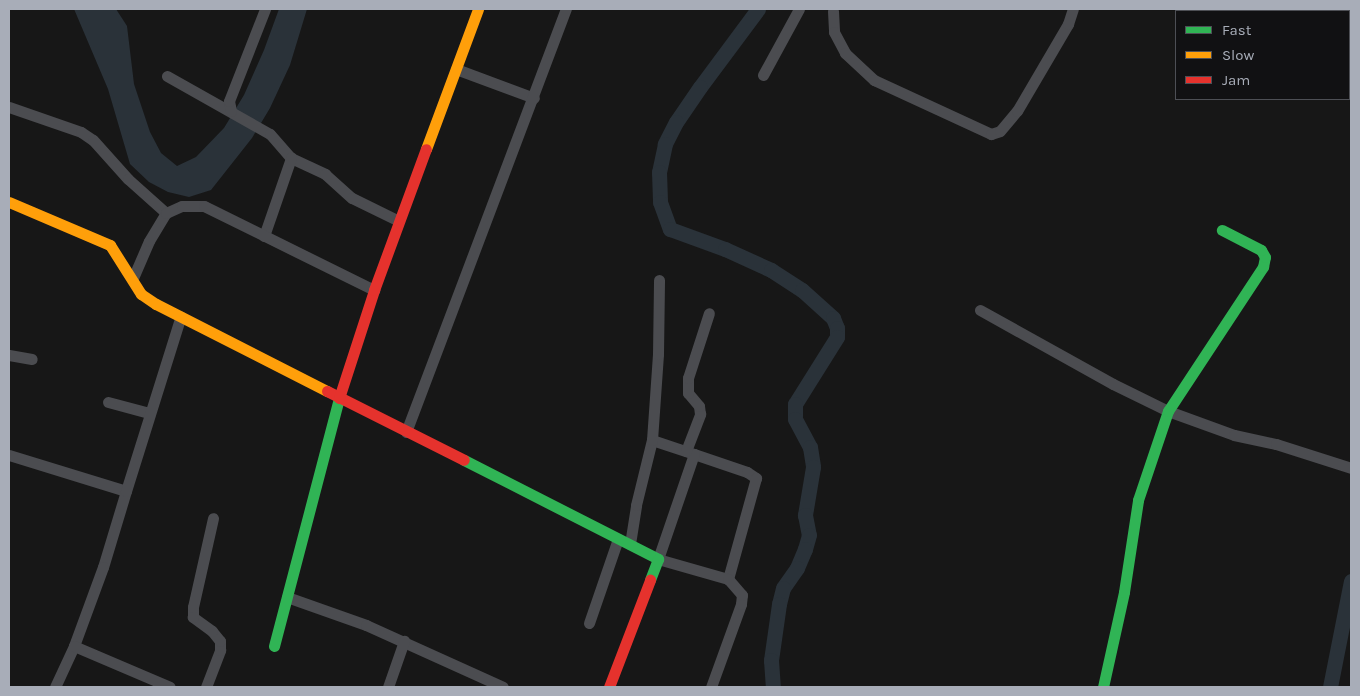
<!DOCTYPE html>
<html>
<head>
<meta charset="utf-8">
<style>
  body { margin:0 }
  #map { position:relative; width:1360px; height:696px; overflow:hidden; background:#171717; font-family:Karla,sans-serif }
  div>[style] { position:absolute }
  .water>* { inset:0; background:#2a3239 }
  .canal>* { height:15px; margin:-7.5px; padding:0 7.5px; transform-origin:7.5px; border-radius:7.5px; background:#2a3239 }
  .street>* { height:11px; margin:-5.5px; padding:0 5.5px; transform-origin:5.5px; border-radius:5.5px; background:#4b4c50 }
  .fast>* { height:11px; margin:-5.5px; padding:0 5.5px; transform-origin:5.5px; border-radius:5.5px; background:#30b455 }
  .slow>* { height:11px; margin:-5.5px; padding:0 5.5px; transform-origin:5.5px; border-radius:5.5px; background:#ff9f0a }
  .jam>* { height:11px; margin:-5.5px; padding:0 5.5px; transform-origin:5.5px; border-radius:5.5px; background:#e5322d }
  span { translate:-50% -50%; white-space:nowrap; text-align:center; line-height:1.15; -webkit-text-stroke:4px #111113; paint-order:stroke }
  .frame { position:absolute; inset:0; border:10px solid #a8adb8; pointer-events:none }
  .legend { position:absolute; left:1175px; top:10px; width:175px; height:90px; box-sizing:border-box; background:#111113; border:1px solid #4d4f55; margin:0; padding:6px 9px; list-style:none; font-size:15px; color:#a8adb8 }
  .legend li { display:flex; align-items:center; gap:10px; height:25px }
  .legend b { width:25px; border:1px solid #4d4f55 }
</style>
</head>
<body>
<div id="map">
  <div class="water">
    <div style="clip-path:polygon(74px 9px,116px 9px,127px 26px,134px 84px,150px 132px,161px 153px,177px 166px,196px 157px,224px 128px,244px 95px,264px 50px,279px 9px,307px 9px,290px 65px,270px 108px,252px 138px,211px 190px,189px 197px,168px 192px,149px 182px,130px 164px,108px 89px)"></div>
  </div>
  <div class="canal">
    <div style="left:758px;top:9px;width:97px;rotate:126.6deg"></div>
    <div style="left:700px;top:87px;width:42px;rotate:124.4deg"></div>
    <div style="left:676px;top:122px;width:25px;rotate:117deg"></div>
    <div style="left:665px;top:144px;width:29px;rotate:102deg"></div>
    <div style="left:659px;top:172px;width:30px;rotate:88deg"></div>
    <div style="left:660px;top:202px;width:29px;rotate:70deg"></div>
    <div style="left:670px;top:229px;width:59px;rotate:20deg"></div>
    <div style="left:725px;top:249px;width:51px;rotate:24.5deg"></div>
    <div style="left:771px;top:270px;width:37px;rotate:33deg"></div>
    <div style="left:802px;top:290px;width:42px;rotate:42.1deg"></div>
    <div style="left:833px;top:318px;width:11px;rotate:68deg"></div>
    <div style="left:837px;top:328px;width:9px;rotate:90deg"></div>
    <div style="left:837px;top:337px;width:79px;rotate:122.1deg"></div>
    <div style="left:795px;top:404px;width:15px;rotate:90deg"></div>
    <div style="left:795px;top:419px;width:32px;rotate:62deg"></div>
    <div style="left:810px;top:447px;width:20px;rotate:81deg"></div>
    <div style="left:813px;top:467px;width:49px;rotate:99.5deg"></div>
    <div style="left:805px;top:515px;width:20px;rotate:79deg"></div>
    <div style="left:809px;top:535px;width:15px;rotate:106deg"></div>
    <div style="left:805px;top:549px;width:21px;rotate:113deg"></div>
    <div style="left:797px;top:568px;width:24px;rotate:125deg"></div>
    <div style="left:783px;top:588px;width:16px;rotate:104deg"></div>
    <div style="left:779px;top:604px;width:57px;rotate:98.1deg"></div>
    <div style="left:771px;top:660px;width:27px;rotate:86deg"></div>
    <div style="left:1330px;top:687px;width:108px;rotate:-78.8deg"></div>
  </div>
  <div class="street">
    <div style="left:833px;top:11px;width:21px;rotate:87deg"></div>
    <div style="left:834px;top:32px;width:24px;rotate:62deg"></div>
    <div style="left:845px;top:53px;width:40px;rotate:43deg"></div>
    <div style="left:874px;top:80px;width:129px;rotate:24.8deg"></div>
    <div style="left:991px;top:134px;width:9px;rotate:-18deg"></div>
    <div style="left:1000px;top:131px;width:26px;rotate:-50deg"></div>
    <div style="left:1017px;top:111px;width:101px;rotate:-59.6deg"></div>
    <div style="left:1068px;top:24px;width:16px;rotate:-72deg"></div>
    <div style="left:456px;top:69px;width:83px;rotate:20.4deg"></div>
    <div style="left:763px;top:75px;width:75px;rotate:-61.4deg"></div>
    <div style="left:167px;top:76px;width:118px;rotate:29.4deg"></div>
    <div style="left:270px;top:134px;width:32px;rotate:49deg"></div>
    <div style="left:291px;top:158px;width:38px;rotate:25deg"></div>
    <div style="left:325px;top:174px;width:36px;rotate:42deg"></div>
    <div style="left:352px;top:198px;width:52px;rotate:26.1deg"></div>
    <div style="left:9px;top:107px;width:76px;rotate:19.1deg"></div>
    <div style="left:81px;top:132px;width:14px;rotate:34deg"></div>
    <div style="left:93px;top:140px;width:52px;rotate:48.1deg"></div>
    <div style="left:128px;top:179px;width:51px;rotate:41.8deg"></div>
    <div style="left:231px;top:111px;width:10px;rotate:-101deg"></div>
    <div style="left:229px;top:101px;width:99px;rotate:-68.6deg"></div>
    <div style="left:264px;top:236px;width:83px;rotate:-70.9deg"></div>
    <div style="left:133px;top:278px;width:40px;rotate:-66.6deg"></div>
    <div style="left:149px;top:241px;width:33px;rotate:-59deg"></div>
    <div style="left:166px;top:213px;width:17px;rotate:-24deg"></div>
    <div style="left:182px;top:206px;width:22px"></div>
    <div style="left:204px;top:206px;width:190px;rotate:26.3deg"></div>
    <div style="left:980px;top:310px;width:152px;rotate:29.1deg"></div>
    <div style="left:1113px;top:384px;width:61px;rotate:26.1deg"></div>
    <div style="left:1168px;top:411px;width:70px;rotate:20deg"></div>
    <div style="left:1234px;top:435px;width:43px;rotate:12.1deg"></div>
    <div style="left:1276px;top:444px;width:79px;rotate:17.7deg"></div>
    <div style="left:9px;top:355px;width:23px;rotate:10deg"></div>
    <div style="left:108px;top:402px;width:42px;rotate:15deg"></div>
    <div style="left:406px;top:432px;width:452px;rotate:-69.3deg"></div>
    <div style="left:652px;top:440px;width:44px;rotate:18.4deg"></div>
    <div style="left:694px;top:454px;width:56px;rotate:18.8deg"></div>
    <div style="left:747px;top:472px;width:11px;rotate:34deg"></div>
    <div style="left:756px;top:478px;width:105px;rotate:105.5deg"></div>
    <div style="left:728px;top:579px;width:73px;rotate:-164.1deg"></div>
    <div style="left:658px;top:559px;width:111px;rotate:-71.1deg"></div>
    <div style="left:686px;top:451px;width:40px;rotate:-69deg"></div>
    <div style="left:700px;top:414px;width:8px;rotate:-97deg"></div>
    <div style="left:699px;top:406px;width:17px;rotate:-130deg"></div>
    <div style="left:688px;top:393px;width:15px;rotate:-90deg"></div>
    <div style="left:688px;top:378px;width:68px;rotate:-72.1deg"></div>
    <div style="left:9px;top:455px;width:122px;rotate:17.1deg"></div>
    <div style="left:126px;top:491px;width:79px;rotate:106.8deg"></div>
    <div style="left:103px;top:567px;width:84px;rotate:110.2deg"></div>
    <div style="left:74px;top:646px;width:45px;rotate:114.9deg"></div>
    <div style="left:126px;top:491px;width:183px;rotate:-72.6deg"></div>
    <div style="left:630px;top:544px;width:39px;rotate:-81deg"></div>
    <div style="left:636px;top:505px;width:67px;rotate:-76.2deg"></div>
    <div style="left:652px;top:440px;width:86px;rotate:-86deg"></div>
    <div style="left:658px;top:354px;width:74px;rotate:-89.2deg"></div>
    <div style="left:287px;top:597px;width:84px;rotate:19.5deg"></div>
    <div style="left:366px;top:625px;width:150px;rotate:24.3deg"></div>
    <div style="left:589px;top:623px;width:89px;rotate:-71deg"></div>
    <div style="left:74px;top:646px;width:104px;rotate:23.1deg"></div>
    <div style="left:206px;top:687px;width:40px;rotate:-69deg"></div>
    <div style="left:220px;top:650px;width:9px;rotate:-90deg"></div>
    <div style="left:220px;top:641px;width:13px;rotate:-129deg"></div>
    <div style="left:212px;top:631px;width:24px;rotate:-144deg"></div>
    <div style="left:193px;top:617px;width:10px;rotate:-90deg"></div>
    <div style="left:193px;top:607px;width:91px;rotate:-77.3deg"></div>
    <div style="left:388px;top:687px;width:49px;rotate:-70.8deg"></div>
    <div style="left:711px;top:687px;width:88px;rotate:-70.1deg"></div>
    <div style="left:741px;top:604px;width:9px;rotate:-84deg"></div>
    <div style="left:742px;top:595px;width:21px;rotate:-131deg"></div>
  </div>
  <div class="fast">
    <div style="left:464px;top:460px;width:218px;rotate:27deg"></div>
    <div style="left:658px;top:559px;width:22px;rotate:111deg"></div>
    <div style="left:274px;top:646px;width:256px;rotate:-75.3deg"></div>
    <div style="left:1103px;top:687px;width:97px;rotate:-77.5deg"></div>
    <div style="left:1124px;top:592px;width:93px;rotate:-81.3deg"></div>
    <div style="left:1138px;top:500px;width:94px;rotate:-71.4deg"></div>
    <div style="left:1168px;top:411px;width:173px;rotate:-56.6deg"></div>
    <div style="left:1263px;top:267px;width:10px;rotate:-79deg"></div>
    <div style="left:1265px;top:257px;width:8px;rotate:-120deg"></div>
    <div style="left:1261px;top:250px;width:44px;rotate:-152.9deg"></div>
  </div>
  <div class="slow">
    <div style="left:426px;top:149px;width:149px;rotate:-69.6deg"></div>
    <div style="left:9px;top:202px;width:110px;rotate:23.1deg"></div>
    <div style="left:110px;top:245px;width:58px;rotate:57.7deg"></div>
    <div style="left:141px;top:294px;width:18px;rotate:34deg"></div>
    <div style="left:156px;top:304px;width:192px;rotate:27deg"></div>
  </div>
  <div class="jam">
    <div style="left:327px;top:391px;width:153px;rotate:26.7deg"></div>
    <div style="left:339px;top:398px;width:114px;rotate:-72deg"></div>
    <div style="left:374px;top:290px;width:150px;rotate:-69.8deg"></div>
    <div style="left:609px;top:687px;width:115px;rotate:-69deg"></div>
  </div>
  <div class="frame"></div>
  <ul class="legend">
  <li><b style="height:6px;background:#30b455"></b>Fast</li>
  <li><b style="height:6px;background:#ff9f0a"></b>Slow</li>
  <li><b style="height:6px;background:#e5322d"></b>Jam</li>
  </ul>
</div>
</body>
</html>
